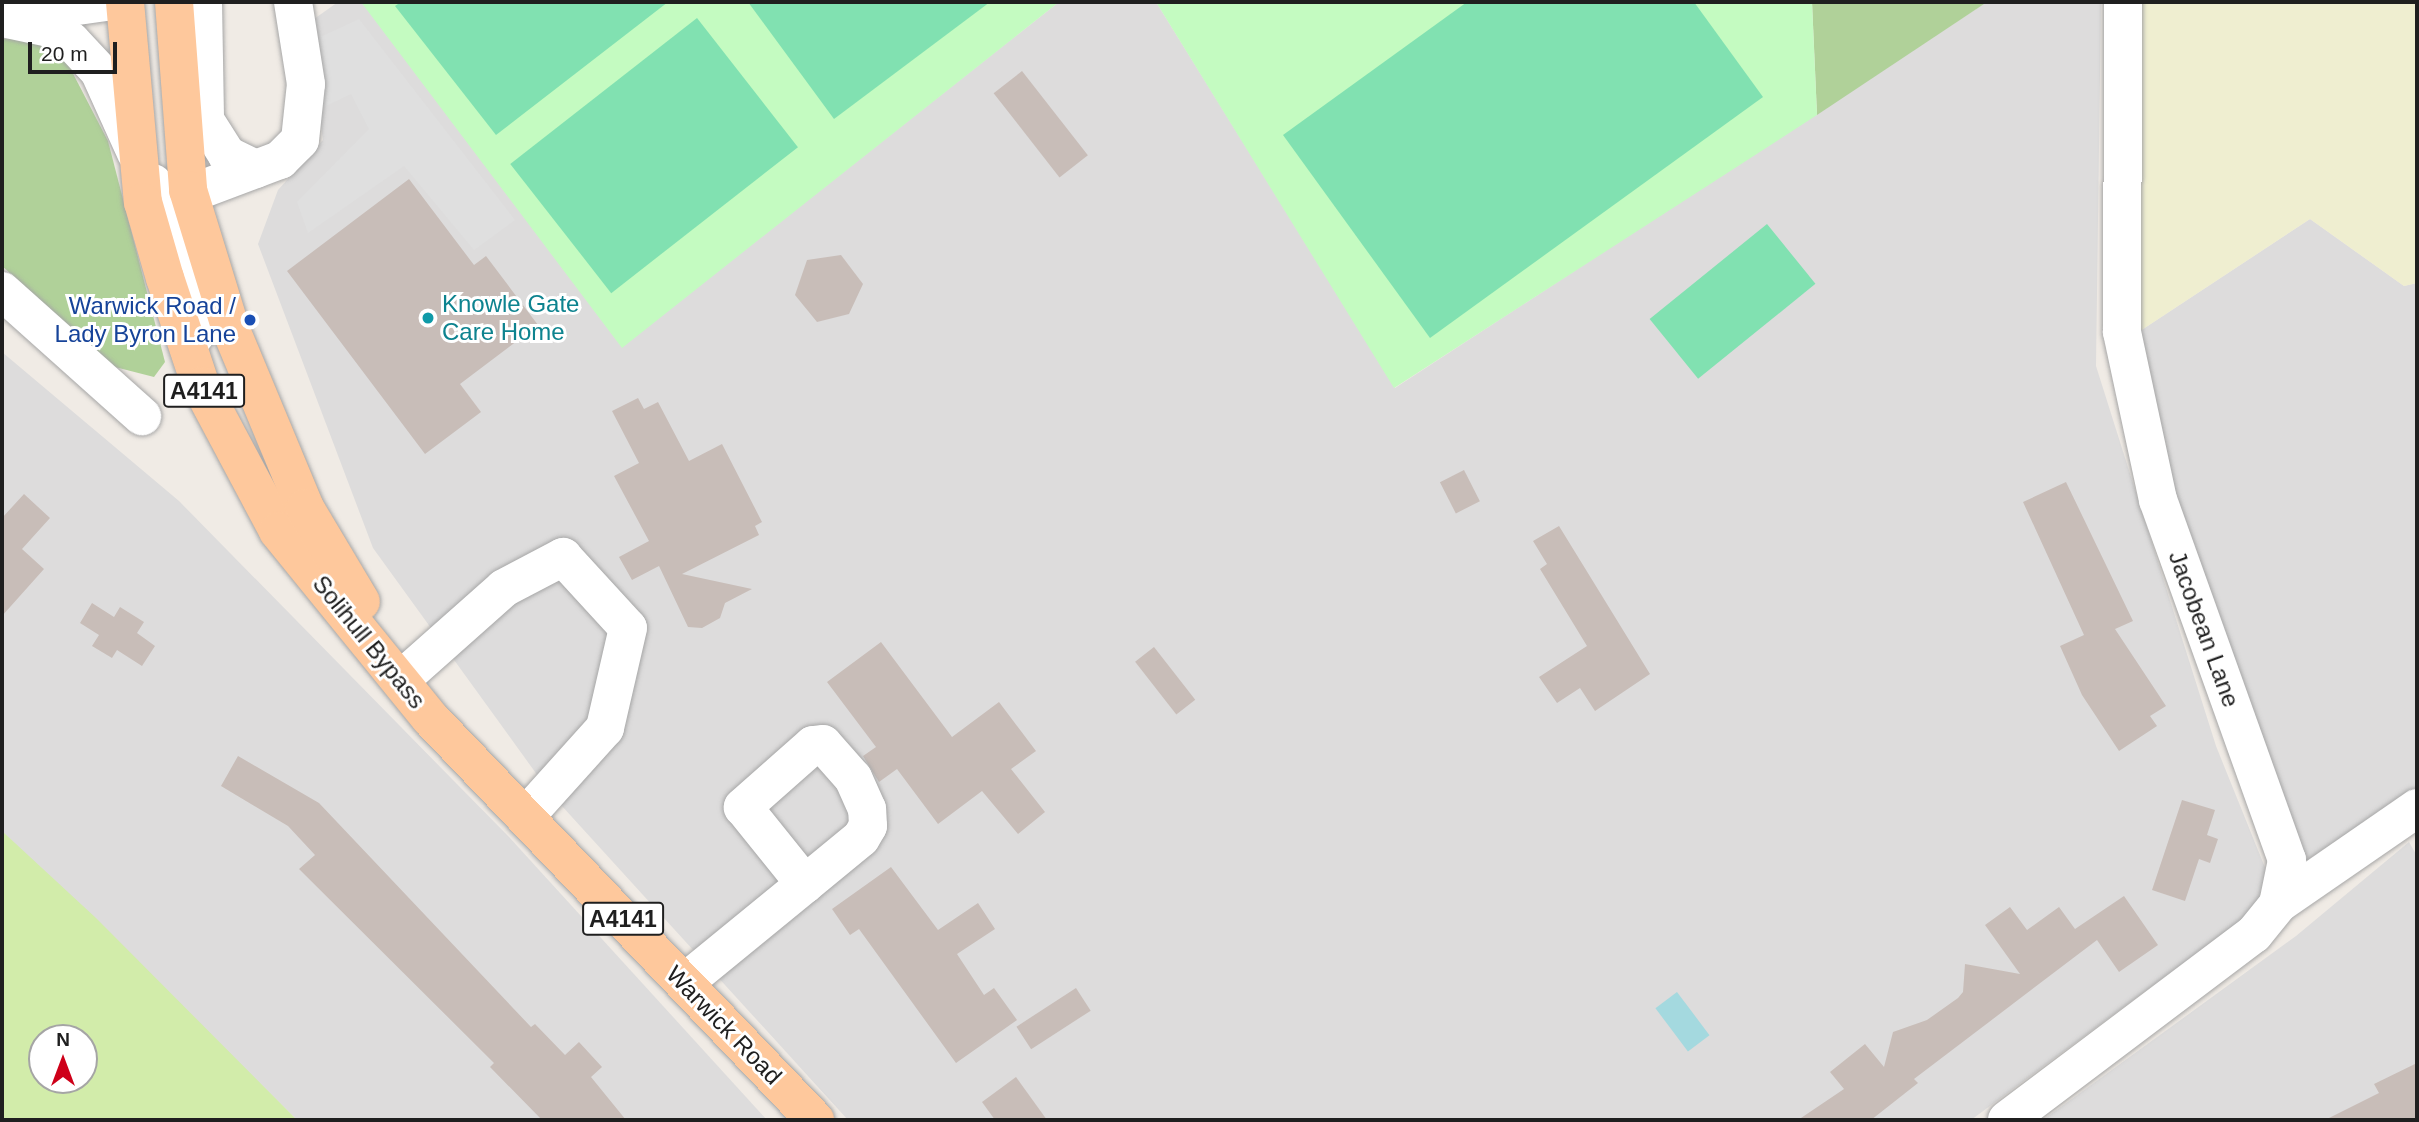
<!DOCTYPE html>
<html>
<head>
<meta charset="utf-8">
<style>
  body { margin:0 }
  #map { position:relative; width:2419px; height:1122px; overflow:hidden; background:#f0ebe5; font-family:Arial,sans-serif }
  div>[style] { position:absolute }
  .residential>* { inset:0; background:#dddcdc }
  .farmland>* { inset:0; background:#efeed0 }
  .grass>* { inset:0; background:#d2ecaa }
  .forest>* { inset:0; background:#b0d199 }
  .park>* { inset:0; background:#c4fbc1 }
  .pitch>* { inset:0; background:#81e1b1; transform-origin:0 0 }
  .parking>* { inset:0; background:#dfdfdf }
  .water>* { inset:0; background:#a4d9df; transform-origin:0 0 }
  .building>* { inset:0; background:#c8bdb8; transform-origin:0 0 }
  .roads { filter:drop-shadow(0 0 2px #a6a6a6) drop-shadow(0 0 2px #a6a6a6) }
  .minor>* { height:38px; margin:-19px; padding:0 19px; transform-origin:19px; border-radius:19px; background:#fff }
  .major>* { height:38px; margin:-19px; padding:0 19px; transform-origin:19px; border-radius:19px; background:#fec89c }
  .dots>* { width:19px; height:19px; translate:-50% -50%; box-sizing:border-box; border:4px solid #fff; border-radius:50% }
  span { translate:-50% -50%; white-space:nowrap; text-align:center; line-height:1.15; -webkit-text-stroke:6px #fff; paint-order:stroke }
  .shield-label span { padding:2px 5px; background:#fff; border:2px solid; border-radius:5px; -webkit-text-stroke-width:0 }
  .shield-label { font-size:23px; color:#1f1f1f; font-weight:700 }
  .culture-label { font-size:24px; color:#0d838f }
  .left { translate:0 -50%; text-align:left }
  .transit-label { font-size:24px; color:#164399 }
  .right { translate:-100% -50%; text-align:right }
  .street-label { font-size:24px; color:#1f1f1f }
  .frame { position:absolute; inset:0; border:4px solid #1f1f1f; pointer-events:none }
  .north { position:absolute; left:28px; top:1024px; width:70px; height:70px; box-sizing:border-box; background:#fff; border:2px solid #a5a5a5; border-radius:50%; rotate:0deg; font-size:19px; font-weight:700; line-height:28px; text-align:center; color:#1f1f1f }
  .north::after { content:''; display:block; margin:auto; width:24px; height:32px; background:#ce0019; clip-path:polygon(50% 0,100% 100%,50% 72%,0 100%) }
  .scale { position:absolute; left:28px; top:42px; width:89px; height:32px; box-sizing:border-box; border:4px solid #1f1f1f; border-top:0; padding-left:9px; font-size:21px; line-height:24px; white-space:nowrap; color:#1f1f1f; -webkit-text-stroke:5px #fff; paint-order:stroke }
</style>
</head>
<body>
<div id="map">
  <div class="residential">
    <div style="clip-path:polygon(338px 2px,363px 2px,622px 347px,1059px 2px,1156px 2px,1395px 388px,1987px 2px,2101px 2px,2096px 366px,2216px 746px,2266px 870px,2256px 909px,1971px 1120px,848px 1120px,551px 794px,373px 548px,258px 244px,278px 190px,323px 140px,307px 24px)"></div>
    <div style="clip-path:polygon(2310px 219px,2404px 286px,2417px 283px,2417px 787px,2303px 863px,2173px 499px,2134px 335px)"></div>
    <div style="clip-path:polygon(2px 352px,179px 501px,509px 837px,767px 1120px,297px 1120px,2px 831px)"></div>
    <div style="clip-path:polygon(2409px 842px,2417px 856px,2417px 1120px,2043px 1120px,2296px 936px)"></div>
  </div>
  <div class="farmland">
    <div style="clip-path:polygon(2139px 2px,2417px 2px,2417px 283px,2404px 286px,2310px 219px,2134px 335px)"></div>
  </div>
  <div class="grass">
    <div style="clip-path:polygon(evenodd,2px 831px,96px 918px,297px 1120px,2px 1120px,2px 831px,42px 1038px,84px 1038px,84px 1080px,42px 1080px,42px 1038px)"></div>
  </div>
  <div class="forest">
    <div style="clip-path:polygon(1812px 2px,1987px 2px,1817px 115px)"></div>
    <div style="clip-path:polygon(28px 38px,67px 62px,108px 141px,165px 362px,154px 377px,115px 367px,2px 266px,2px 39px)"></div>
  </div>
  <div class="park">
    <div style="clip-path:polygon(361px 2px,1059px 2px,622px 348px)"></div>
    <div style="clip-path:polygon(1156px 2px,1812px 2px,1817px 115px,1394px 388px)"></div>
  </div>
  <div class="pitch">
    <div style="clip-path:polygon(401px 2px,668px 2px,496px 135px,395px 6px)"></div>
    <div style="clip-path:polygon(748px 2px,990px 2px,834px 119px)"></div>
    <div style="clip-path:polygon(1467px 2px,1694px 2px,1763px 97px,1430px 338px,1283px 135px)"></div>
    <div style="left:697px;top:18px;width:164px;height:237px;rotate:52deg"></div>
    <div style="left:1767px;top:224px;width:77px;height:151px;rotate:51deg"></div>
  </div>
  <div class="parking">
    <div style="clip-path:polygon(359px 19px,515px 220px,474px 250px,404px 166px,308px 233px,297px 202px,369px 129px,351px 94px,324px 107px,312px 41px)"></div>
  </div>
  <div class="water">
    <div style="left:1677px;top:992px;width:54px;height:27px;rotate:53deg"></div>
  </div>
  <div class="building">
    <div style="left:1022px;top:71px;width:107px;height:36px;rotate:52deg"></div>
    <div style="clip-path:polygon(409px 179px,474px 265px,486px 256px,538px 325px,460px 384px,481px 412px,425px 454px,287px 271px)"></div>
    <div style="clip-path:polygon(841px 255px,863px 284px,849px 314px,817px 322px,795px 295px,807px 260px)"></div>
    <div style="clip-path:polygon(638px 398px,644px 409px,658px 402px,689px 461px,722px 444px,762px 522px,755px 526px,759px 535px,682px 574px,752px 589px,725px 603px,720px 618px,702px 628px,688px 627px,659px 566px,632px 580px,619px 557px,649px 541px,614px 476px,639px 463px,612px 411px)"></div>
    <div style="left:1464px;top:470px;width:35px;height:27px;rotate:63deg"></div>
    <div style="clip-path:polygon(2066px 482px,2133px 621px,2115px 629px,2166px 706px,2150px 716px,2157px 726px,2119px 751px,2082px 695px,2060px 646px,2084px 635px,2023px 502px)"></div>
    <div style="clip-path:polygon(24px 494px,50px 518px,22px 549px,44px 569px,2px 616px,2px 518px)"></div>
    <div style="clip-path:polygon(1559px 526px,1650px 674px,1595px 711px,1580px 688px,1557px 703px,1539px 677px,1587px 646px,1540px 569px,1547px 564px,1533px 541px)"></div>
    <div style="clip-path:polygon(92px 603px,114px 617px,120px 607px,144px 622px,137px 633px,155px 646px,142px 666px,117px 650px,112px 658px,92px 646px,99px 635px,80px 623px)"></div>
    <div style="clip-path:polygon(881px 642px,952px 737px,999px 702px,1036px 751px,1011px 769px,1045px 812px,1018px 834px,982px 791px,938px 824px,897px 769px,879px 782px,863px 756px,876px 747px,827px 682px)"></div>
    <div style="left:1154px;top:647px;width:67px;height:24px;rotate:52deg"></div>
    <div style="clip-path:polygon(238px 756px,319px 803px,531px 1027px,535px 1024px,565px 1055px,579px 1042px,602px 1067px,591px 1077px,626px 1120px,542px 1120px,490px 1067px,494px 1063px,299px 869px,315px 855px,288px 826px,221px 786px)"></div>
    <div style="clip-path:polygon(2182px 800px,2215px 810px,2207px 835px,2218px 839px,2210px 863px,2199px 859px,2185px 901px,2152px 890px)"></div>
    <div style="clip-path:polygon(891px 867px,938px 930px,978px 903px,995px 929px,957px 954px,984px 995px,994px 988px,1017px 1020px,956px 1063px,859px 929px,850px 935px,832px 909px)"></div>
    <div style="clip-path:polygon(2124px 896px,2158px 945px,2119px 972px,2097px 940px,1914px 1079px,1918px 1083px,1871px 1120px,1798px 1120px,1844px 1089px,1830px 1072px,1865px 1044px,1884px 1067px,1893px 1032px,1927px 1020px,1958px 998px,1963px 992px,1965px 964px,2020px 974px,1985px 925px,2010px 907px,2027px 930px,2059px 907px,2075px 929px)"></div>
    <div style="left:1076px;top:988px;width:27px;height:71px;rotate:57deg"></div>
    <div style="clip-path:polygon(2417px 1063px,2417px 1120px,2325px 1120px,2379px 1093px,2374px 1084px)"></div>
    <div style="clip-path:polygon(1016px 1077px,1047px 1120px,995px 1120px,982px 1102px)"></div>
  </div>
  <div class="roads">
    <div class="minor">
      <div style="left:203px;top:2px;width:118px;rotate:89deg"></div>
      <div style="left:205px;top:120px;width:41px;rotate:57.8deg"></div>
      <div style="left:227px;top:155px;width:32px;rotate:26deg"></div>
      <div style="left:14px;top:15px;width:93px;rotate:-8deg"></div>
      <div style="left:2px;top:18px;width:48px;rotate:12deg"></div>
      <div style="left:49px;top:28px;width:26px;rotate:31deg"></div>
      <div style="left:71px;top:41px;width:41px;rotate:47deg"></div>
      <div style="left:99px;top:71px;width:90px;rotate:65.7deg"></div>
      <div style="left:153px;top:183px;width:24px;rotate:52deg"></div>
      <div style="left:168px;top:202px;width:136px;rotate:78.5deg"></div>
      <div style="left:168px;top:202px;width:120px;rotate:-20.6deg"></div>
      <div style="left:280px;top:160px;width:28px;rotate:-45deg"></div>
      <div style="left:300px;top:140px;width:56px;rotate:-83.9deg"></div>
      <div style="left:306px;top:84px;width:83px;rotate:-99deg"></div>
      <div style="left:2px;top:291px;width:188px;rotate:41.8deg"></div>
      <div style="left:405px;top:676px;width:132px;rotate:-41.6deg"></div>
      <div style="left:504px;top:588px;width:67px;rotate:-27.7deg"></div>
      <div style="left:563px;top:557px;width:96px;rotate:47.5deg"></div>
      <div style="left:628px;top:628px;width:103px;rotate:103deg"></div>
      <div style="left:605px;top:728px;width:120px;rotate:132deg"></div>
      <div style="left:2278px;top:904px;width:169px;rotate:-34.6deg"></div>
      <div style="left:684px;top:983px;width:156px;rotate:-39.3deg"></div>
      <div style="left:805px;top:884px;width:72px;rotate:-39.4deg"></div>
      <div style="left:861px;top:838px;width:14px;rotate:-60deg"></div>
      <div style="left:868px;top:826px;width:17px;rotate:-93deg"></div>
      <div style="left:867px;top:809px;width:34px;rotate:-114deg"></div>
      <div style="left:853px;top:778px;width:45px;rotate:-131.4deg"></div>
      <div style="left:823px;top:744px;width:10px;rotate:174deg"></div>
      <div style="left:813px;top:745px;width:94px;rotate:138.5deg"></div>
      <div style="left:743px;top:807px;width:99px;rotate:51.2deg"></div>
      <div style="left:2007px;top:1120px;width:309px;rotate:-37deg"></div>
      <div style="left:2254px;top:934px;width:38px;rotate:-51deg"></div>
      <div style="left:2278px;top:904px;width:45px;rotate:-78.4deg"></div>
      <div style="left:2287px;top:860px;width:382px;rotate:-109.7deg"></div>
      <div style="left:2158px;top:500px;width:172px;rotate:-102.1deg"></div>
      <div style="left:2122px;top:332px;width:330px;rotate:-89.8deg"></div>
    </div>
    <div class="major">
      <div style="left:125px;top:2px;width:201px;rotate:84.9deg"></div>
      <div style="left:143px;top:202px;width:79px;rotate:73.9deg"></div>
      <div style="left:165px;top:278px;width:114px;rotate:71.6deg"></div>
      <div style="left:201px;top:386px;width:164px;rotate:62deg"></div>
      <div style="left:278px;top:531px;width:241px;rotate:50.9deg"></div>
      <div style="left:430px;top:718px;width:557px;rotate:46.24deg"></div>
      <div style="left:174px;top:2px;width:189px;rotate:85.7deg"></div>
      <div style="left:188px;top:190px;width:146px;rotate:72.9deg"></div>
      <div style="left:231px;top:330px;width:193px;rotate:67.4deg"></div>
      <div style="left:305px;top:508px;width:109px;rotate:59.2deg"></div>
    </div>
  </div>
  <div class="dots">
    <div style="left:428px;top:318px;background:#0f9aa8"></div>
    <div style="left:250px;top:320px;background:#1a4fb4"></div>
  </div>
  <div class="shield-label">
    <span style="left:204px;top:391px">A4141</span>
    <span style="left:623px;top:919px">A4141</span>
  </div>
  <div class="culture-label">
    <span class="left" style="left:442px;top:318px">Knowle Gate<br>Care Home</span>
  </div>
  <div class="transit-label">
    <span class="right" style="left:236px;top:320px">Warwick Road /<br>Lady Byron Lane</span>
  </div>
  <div class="street-label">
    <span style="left:2204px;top:629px;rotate:70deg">Jacobean Lane</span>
    <span style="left:369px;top:642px;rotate:51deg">Solihull Bypass</span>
    <span style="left:724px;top:1025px;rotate:46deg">Warwick Road</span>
  </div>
  <div class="frame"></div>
  <div class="north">N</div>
  <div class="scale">20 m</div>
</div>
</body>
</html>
